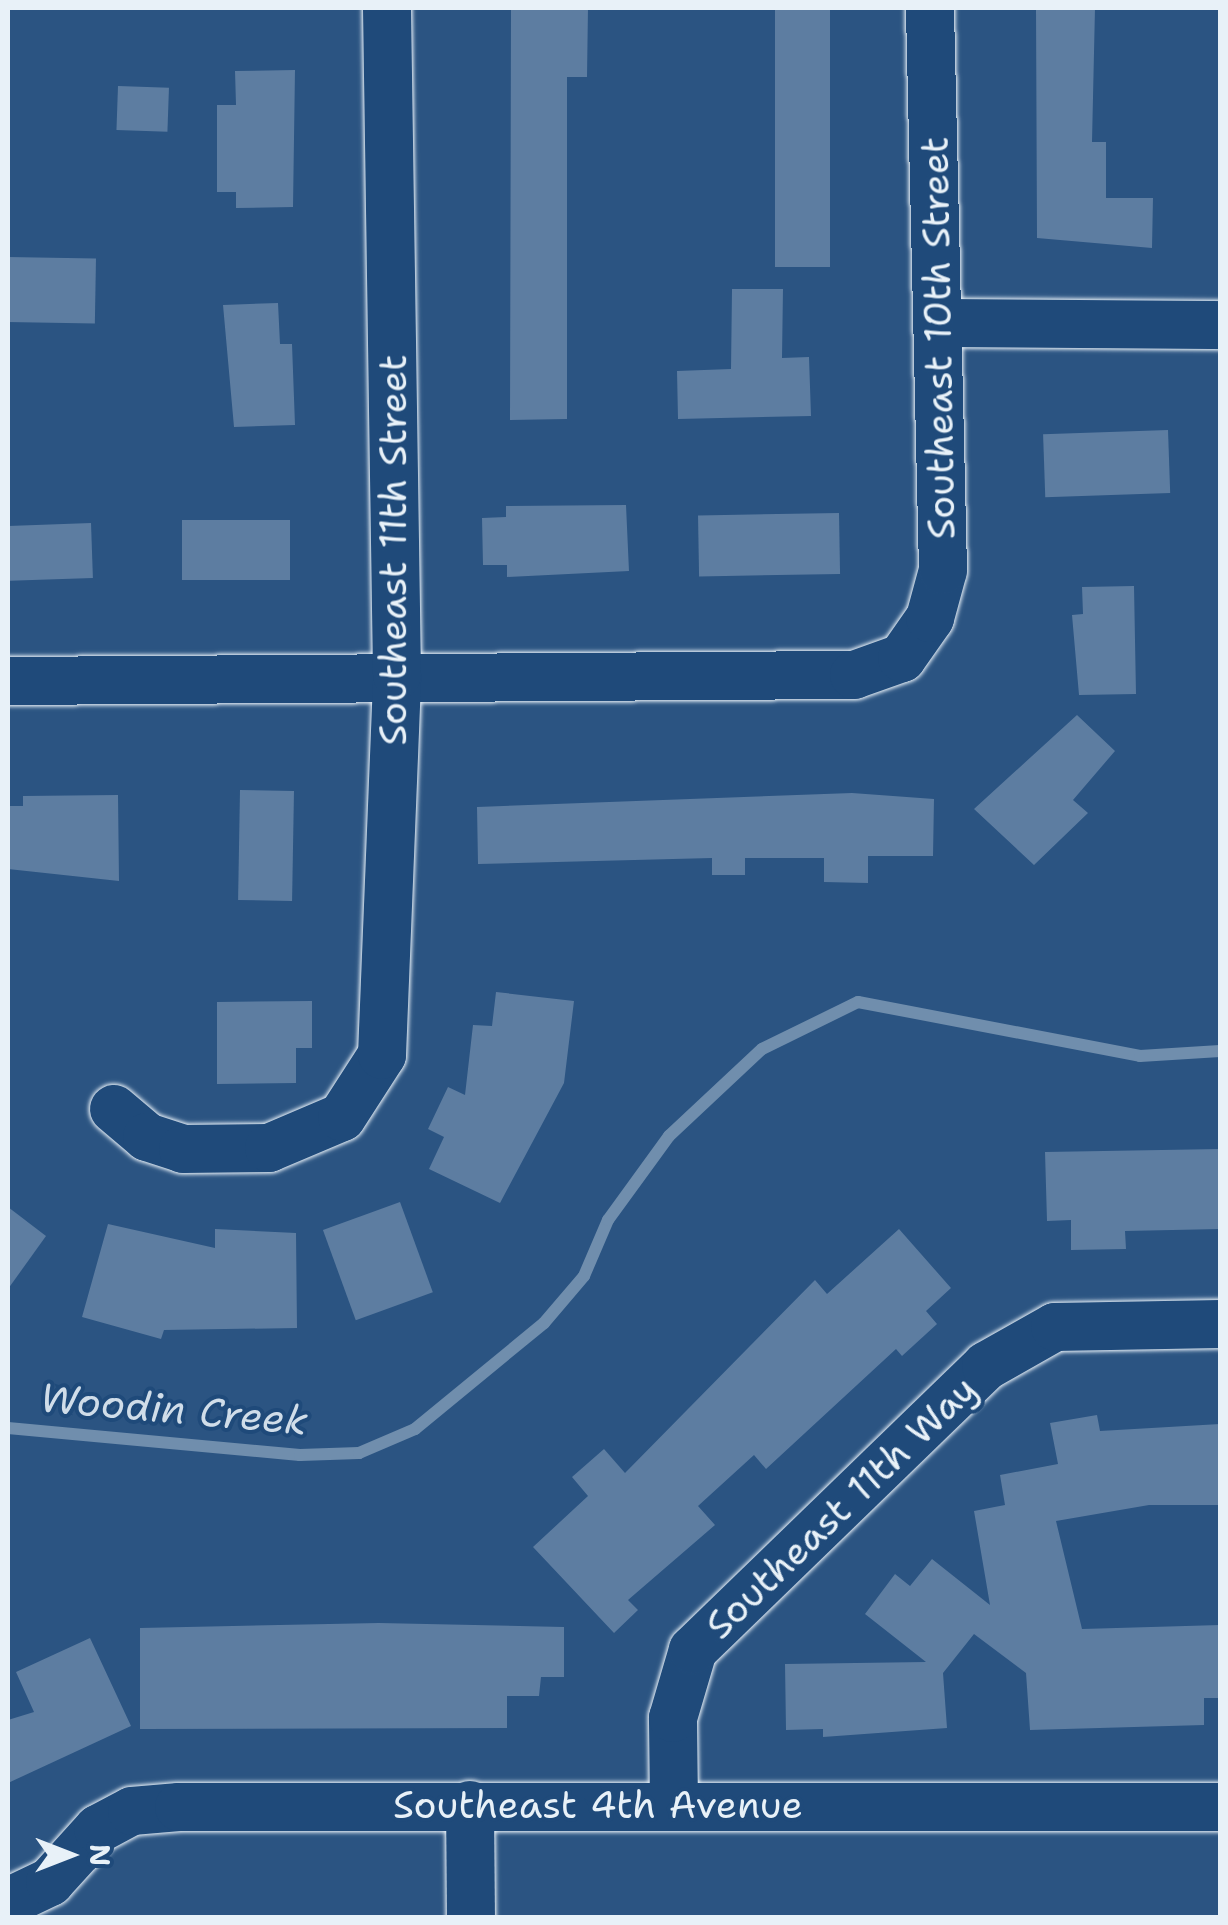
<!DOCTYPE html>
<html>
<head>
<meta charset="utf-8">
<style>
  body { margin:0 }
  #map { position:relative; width:1228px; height:1925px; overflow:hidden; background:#2b5482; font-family:"Shantell Sans",sans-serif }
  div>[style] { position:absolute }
  .stream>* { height:12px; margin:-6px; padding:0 6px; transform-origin:6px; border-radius:6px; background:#708ead }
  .building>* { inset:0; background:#5d7da1; transform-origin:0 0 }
  .roads { filter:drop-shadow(0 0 2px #e8f1f8) drop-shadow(0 0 2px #e8f1f8) }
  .minor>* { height:48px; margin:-24px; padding:0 24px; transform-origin:24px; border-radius:24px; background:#1f4a7a }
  span { translate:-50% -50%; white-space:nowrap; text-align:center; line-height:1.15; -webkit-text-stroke:8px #1f4a7a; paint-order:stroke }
  .street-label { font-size:38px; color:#e8f1f8 }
  .water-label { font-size:40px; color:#d0dde9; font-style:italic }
  .frame { position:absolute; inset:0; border:10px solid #e8f1f8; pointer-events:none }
  .north { position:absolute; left:20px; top:1805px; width:100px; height:100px; -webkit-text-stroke:8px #1f4a7a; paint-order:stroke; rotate:90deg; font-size:28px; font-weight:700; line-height:40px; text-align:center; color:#e8f1f8 }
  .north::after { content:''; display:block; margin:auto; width:35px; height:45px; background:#e8f1f8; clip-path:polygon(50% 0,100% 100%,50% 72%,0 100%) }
</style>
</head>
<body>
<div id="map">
  <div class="stream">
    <div style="left:8px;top:1428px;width:293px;rotate:5.3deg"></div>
    <div style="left:300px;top:1455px;width:59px;rotate:-1.9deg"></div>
    <div style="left:359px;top:1453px;width:61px;rotate:-23.2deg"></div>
    <div style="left:415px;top:1429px;width:167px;rotate:-39.4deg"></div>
    <div style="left:544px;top:1323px;width:62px;rotate:-49.6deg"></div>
    <div style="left:584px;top:1276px;width:61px;rotate:-66.8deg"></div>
    <div style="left:608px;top:1220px;width:104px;rotate:-54deg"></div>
    <div style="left:669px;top:1136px;width:127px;rotate:-43.1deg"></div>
    <div style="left:762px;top:1049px;width:107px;rotate:-26.1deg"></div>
    <div style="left:858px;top:1002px;width:287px;rotate:10.8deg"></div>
    <div style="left:1140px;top:1056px;width:80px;rotate:-3.6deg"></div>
  </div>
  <div class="building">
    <div style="clip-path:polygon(511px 8px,588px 8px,587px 77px,567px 77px,567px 419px,510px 420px)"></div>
    <div style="left:775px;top:8px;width:55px;height:259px"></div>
    <div style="clip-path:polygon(1036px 8px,1095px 8px,1092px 142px,1106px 142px,1106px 198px,1153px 198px,1152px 248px,1037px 238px)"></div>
    <div style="clip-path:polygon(295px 70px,293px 207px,236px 208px,236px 192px,217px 192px,217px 105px,236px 105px,235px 71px)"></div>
    <div style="left:118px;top:86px;width:51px;height:44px;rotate:2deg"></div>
    <div style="left:8px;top:257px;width:88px;height:65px;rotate:1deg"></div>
    <div style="clip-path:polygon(732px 289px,783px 289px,782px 358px,809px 357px,811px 416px,678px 419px,677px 371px,731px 369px)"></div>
    <div style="clip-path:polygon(278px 303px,280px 344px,292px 344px,295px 425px,234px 427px,223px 305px)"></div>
    <div style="left:1168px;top:430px;width:63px;height:125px;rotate:88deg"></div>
    <div style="clip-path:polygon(506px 506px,626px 505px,629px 571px,507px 577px,507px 565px,483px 565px,482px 518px,506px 517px)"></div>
    <div style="left:839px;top:513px;width:61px;height:141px;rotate:89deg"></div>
    <div style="left:290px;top:520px;width:60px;height:108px;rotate:90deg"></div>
    <div style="left:91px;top:523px;width:55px;height:83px;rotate:88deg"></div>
    <div style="clip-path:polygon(1134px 586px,1136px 694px,1079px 695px,1072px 615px,1083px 614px,1082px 587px)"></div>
    <div style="clip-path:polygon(1077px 715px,1115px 751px,1073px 800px,1088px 813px,1034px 865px,974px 809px)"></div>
    <div style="left:240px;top:790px;width:54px;height:110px;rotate:1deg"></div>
    <div style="clip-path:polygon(852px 793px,934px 799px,933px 856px,868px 856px,868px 883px,824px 882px,824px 858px,745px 858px,745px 875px,712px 875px,712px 858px,478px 864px,477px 807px)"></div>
    <div style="clip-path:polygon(118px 795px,119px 881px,8px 869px,8px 806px,23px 806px,23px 796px)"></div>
    <div style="clip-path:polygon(496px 992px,574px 1001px,564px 1083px,500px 1203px,429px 1169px,444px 1137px,428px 1129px,448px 1087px,465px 1095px,473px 1025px,492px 1026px)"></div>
    <div style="clip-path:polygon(312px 1001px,312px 1048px,296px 1048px,296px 1083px,217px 1084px,217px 1002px)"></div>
    <div style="clip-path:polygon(1220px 1149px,1220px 1229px,1125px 1231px,1126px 1249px,1071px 1250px,1071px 1220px,1047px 1221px,1045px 1152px)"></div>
    <div style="left:400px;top:1202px;width:96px;height:82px;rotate:70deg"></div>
    <div style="clip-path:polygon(8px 1207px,46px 1236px,8px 1289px)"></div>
    <div style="clip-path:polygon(108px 1224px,215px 1248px,215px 1229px,296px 1233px,297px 1328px,164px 1330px,161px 1339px,82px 1317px)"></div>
    <div style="clip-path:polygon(899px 1229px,951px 1288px,926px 1311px,937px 1324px,902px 1356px,896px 1349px,766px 1469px,754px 1455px,698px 1506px,715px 1525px,628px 1600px,638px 1610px,614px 1633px,533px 1547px,588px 1496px,572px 1477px,604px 1449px,625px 1473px,815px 1280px,827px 1294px)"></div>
    <div style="clip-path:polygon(1097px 1415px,1100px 1431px,1220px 1424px,1220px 1505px,1149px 1505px,1056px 1521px,1082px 1629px,1220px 1625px,1220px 1698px,1204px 1698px,1204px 1725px,1030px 1730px,1026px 1673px,974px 1634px,943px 1673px,947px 1728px,823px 1737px,823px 1729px,786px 1730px,785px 1664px,926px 1662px,865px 1614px,895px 1574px,910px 1586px,932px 1559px,990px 1605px,974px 1511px,1005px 1505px,1000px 1475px,1058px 1464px,1050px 1423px)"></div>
    <div style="clip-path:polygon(379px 1623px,564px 1627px,564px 1677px,541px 1677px,539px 1696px,507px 1696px,507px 1728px,140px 1729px,140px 1628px)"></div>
    <div style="clip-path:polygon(90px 1638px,131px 1726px,8px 1783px,8px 1720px,34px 1712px,16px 1672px)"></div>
  </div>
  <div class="roads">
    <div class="minor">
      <div style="left:939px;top:323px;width:281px;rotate:0.4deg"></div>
      <div style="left:8px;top:681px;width:846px;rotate:-0.41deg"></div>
      <div style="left:854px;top:675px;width:51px;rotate:-19.5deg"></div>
      <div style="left:902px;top:658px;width:49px;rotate:-55deg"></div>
      <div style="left:930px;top:618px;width:50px;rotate:-74.8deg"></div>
      <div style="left:943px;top:570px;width:562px;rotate:-91.33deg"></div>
      <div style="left:114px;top:1109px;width:43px;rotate:40.3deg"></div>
      <div style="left:147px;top:1137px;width:38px;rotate:18deg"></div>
      <div style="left:183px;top:1149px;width:86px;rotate:-0.7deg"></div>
      <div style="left:269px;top:1148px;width:79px;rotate:-23deg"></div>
      <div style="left:342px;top:1117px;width:74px;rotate:-57.2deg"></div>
      <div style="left:382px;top:1055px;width:380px;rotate:-87.7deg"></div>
      <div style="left:397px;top:675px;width:667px;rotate:-90.86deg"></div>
      <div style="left:674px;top:1804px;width:86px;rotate:-90.7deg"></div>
      <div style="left:673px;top:1718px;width:71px;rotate:-73.6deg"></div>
      <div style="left:693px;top:1650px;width:408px;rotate:-44.1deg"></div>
      <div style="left:986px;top:1366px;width:79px;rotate:-29.5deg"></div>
      <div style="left:1055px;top:1327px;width:165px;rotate:-1deg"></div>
      <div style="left:470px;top:1805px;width:113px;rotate:89.5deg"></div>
      <div style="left:8px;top:1902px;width:47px;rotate:-25.5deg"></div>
      <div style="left:50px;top:1882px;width:72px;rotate:-47.8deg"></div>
      <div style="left:98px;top:1829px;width:38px;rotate:-28deg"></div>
      <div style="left:132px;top:1811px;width:47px;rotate:-4.9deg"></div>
      <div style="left:179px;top:1807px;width:1041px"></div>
    </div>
  </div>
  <div class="street-label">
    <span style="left:938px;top:338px;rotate:-91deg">Southeast 10th Street</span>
    <span style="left:393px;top:550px;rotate:-90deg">Southeast 11th Street</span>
    <span style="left:841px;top:1507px;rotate:-44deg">Southeast 11th Way</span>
    <span style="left:598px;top:1805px">Southeast 4th Avenue</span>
  </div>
  <div class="water-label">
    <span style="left:174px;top:1409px;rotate:5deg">Woodin Creek</span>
  </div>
  <div class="frame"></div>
  <div class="north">N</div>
</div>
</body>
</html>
